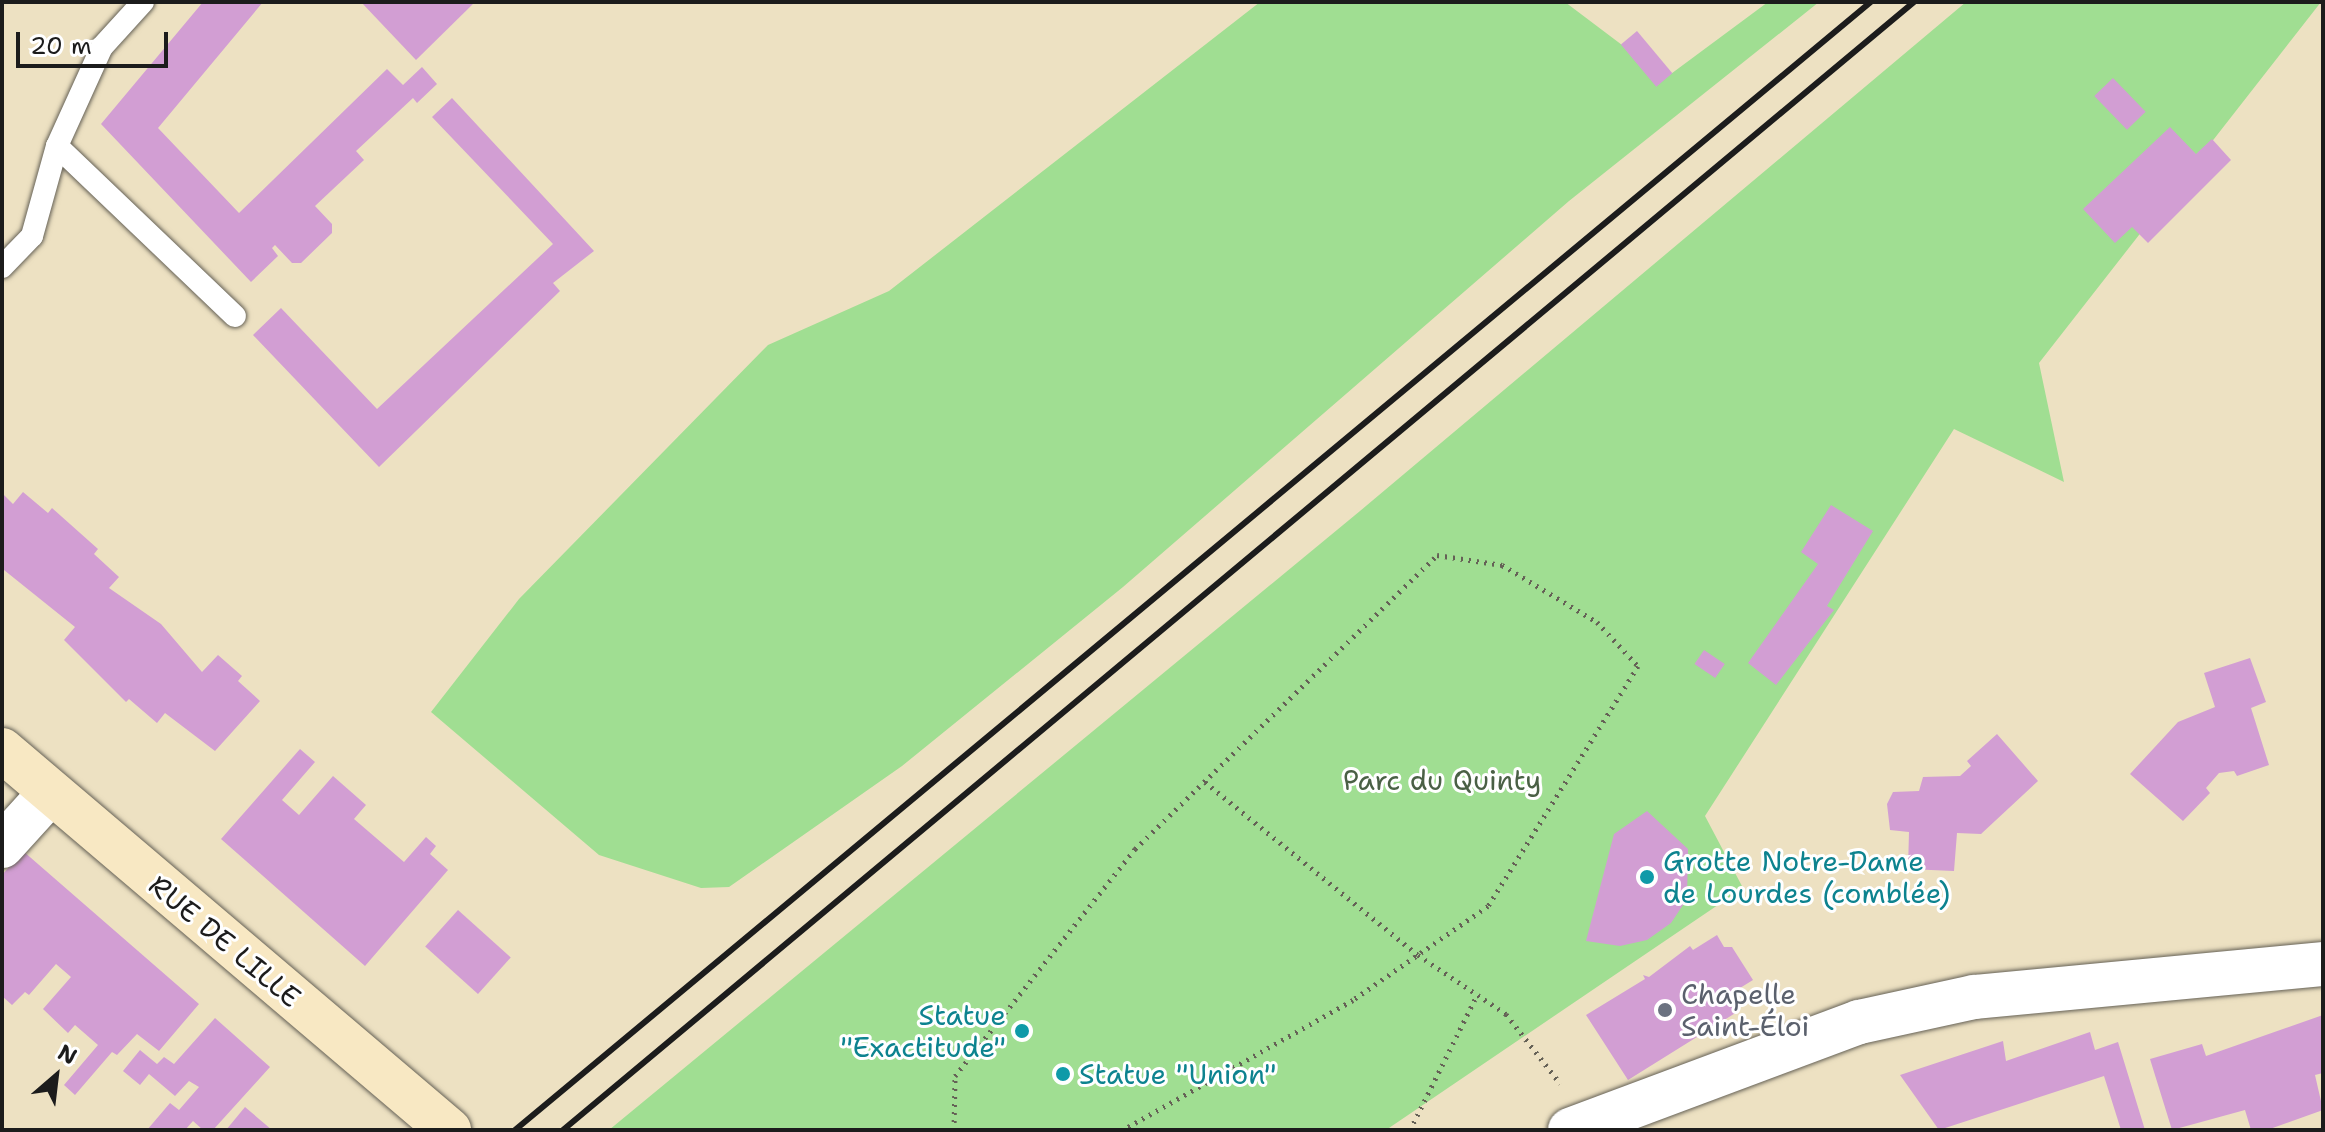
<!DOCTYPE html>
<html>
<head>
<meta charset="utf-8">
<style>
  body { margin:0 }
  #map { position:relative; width:2325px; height:1132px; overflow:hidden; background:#ede1c2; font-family:"Shantell Sans",sans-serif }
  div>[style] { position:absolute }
  .green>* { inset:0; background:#a0de92 }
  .building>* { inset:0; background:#d29ed3; transform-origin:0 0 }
  .path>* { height:5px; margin-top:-2.5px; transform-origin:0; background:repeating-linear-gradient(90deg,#656156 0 2px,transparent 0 8px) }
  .roads { filter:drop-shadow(0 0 2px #656156) drop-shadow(0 0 2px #656156) }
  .service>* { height:22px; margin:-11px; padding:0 11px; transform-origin:11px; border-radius:11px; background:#fff }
  .minor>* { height:44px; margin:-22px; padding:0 22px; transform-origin:22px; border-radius:22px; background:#fff }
  .secondary>* { height:44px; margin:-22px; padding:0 22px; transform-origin:22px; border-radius:22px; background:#f8e8c3 }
  .rail>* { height:6px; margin:-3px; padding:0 3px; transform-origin:3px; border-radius:3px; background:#1c1c1c }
  .dots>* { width:22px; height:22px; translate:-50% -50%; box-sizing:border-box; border:4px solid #fff; border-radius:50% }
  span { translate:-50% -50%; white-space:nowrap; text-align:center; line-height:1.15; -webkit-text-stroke:6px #fff; paint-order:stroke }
  .park-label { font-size:28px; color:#4a6045 }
  .culture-label { font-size:28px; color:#0d838f }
  .left { translate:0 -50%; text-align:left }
  .right { translate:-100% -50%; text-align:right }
  .street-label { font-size:28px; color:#1c1c1c }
  .worship-label { font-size:28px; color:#5b616d }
  .frame { position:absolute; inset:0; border:4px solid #1c1c1c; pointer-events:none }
  .north { position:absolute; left:16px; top:1036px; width:80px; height:80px; -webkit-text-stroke:6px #fff; paint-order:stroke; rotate:28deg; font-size:22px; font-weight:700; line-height:32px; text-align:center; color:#1c1c1c }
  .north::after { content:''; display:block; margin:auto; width:28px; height:36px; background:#1c1c1c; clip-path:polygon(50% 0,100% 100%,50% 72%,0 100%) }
  .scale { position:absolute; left:16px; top:32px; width:152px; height:36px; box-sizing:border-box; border:4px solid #1c1c1c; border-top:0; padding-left:10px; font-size:24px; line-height:28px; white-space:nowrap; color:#1c1c1c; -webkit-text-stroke:6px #fff; paint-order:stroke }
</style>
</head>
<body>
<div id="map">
  <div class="green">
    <div style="clip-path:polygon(1260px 2px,1565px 2px,1622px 45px,1656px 85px,1768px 2px,1819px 2px,1569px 201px,1123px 587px,902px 766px,729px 887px,701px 888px,599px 855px,431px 712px,519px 599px,768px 345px,889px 291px)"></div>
    <div style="clip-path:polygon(1966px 2px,2321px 2px,2039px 363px,2064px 482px,1954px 429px,1705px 816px,1743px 888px,1386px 1130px,609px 1130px,1360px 511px)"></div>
  </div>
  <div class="building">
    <div style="clip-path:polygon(203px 2px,263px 2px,158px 128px,239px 213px,387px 69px,403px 85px,422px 67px,437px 84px,417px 103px,413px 98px,356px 151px,364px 160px,315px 206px,332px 224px,332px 233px,301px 263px,292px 263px,275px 245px,272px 248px,278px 256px,251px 282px,101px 124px)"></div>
    <div style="clip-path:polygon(361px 2px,475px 2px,416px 60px)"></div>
    <div style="left:1637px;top:31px;width:55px;height:21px;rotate:50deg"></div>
    <div style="left:2113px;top:78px;width:47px;height:26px;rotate:46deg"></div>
    <div style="clip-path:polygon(452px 98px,594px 251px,553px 283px,560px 291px,379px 467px,253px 335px,281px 308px,377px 409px,553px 244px,432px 117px)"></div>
    <div style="clip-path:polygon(2170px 127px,2196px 154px,2212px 139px,2231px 160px,2148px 243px,2132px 227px,2115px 243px,2083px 209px)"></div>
    <div style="clip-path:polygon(23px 492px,48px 513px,52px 508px,98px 549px,94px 554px,119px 577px,109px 588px,161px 624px,202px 672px,218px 655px,242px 676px,238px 681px,260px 701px,215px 751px,165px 713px,157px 723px,129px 699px,126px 702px,64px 640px,75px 627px,4px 570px,2px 493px,13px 504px)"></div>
    <div style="clip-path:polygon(1831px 505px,1873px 531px,1827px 606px,1834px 610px,1776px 685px,1748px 663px,1818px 564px,1801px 552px)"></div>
    <div style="left:1704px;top:650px;width:25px;height:17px;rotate:34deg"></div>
    <div style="clip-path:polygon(2250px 658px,2266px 702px,2251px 708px,2269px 765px,2237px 776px,2234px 771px,2219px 773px,2206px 788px,2210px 793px,2183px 821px,2130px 774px,2178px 722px,2215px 707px,2204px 673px)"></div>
    <div style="clip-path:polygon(1997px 734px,2038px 781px,1981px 834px,1957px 833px,1954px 871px,1908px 869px,1909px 832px,1890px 830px,1887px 804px,1893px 792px,1919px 791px,1923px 777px,1960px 776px,1971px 766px,1967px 761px)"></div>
    <div style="clip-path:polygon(300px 749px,315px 762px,282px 800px,299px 815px,333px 776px,366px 805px,354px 819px,404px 862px,426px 837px,436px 846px,430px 854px,448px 870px,365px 966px,221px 839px)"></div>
    <div style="clip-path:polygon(1647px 811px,1688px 849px,1687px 899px,1671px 923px,1647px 940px,1620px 946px,1586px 941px,1614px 834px)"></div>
    <div style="clip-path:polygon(23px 851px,199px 1004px,159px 1051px,137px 1034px,117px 1055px,112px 1052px,75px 1095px,64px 1085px,98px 1045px,75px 1025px,68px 1033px,43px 1009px,71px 977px,56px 964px,29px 995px,25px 992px,12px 1005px,2px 996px,2px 875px)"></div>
    <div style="left:458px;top:910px;width:71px;height:49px;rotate:42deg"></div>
    <div style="clip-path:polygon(1717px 935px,1724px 947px,1732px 947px,1753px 980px,1727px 996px,1737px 1012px,1628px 1080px,1586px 1015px,1645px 979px,1643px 975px,1649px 977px,1690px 946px,1693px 950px)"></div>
    <div style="clip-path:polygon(2323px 1015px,2323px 1073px,2315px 1075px,2323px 1110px,2267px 1130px,2251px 1130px,2245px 1110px,2172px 1130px,2150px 1059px,2202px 1044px,2206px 1056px)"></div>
    <div style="clip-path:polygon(215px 1018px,270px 1067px,213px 1130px,203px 1130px,193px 1121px,185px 1130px,147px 1130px,170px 1103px,179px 1110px,199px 1087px,189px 1081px,175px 1096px,149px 1074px,140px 1085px,123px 1071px,140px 1050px,157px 1064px,164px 1057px,174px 1064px)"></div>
    <div style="clip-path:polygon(2090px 1032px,2095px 1050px,2118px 1042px,2145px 1130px,2121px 1130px,2104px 1076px,1939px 1130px,1900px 1075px,2003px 1041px,2006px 1061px)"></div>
    <div style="clip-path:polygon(245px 1107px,272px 1130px,226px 1130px)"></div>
  </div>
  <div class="path">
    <div style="left:1205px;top:782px;width:274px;rotate:39.1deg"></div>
    <div style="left:1418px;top:955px;width:106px;rotate:33.8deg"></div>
    <div style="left:1506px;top:1014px;width:88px;rotate:52deg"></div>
    <div style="left:954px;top:1130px;width:54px;rotate:-88.9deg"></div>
    <div style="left:955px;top:1076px;width:290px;rotate:-51.6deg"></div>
    <div style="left:1135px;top:849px;width:421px;rotate:-44.2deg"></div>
    <div style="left:1437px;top:555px;width:66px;rotate:8.7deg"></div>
    <div style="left:1502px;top:565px;width:111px;rotate:31deg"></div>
    <div style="left:1597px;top:622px;width:60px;rotate:47deg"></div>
    <div style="left:1638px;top:666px;width:283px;rotate:122deg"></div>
    <div style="left:1488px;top:906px;width:165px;rotate:145.2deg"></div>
    <div style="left:1353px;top:1000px;width:265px;rotate:150.6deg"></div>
    <div style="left:1410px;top:1130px;width:151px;rotate:-63.6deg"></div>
  </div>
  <div class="roads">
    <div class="service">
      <div style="left:57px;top:146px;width:246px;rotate:43.7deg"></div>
      <div style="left:2px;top:267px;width:43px;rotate:-45.9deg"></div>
      <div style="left:32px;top:236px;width:93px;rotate:-74.5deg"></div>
      <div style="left:57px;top:146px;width:109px;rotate:-65.6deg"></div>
      <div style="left:102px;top:47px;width:61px;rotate:-47.7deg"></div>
    </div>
    <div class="minor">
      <div style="left:2px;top:846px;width:72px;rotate:-47.8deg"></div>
      <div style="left:1570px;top:1130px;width:309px;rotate:-20.5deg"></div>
      <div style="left:1859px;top:1022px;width:118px;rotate:-12.3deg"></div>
      <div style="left:1974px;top:997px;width:351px;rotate:-5.4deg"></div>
    </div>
    <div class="secondary">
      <div style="left:2px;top:750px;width:587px;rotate:40.37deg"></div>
    </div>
  </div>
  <div class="rail">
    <div style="left:515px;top:1130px;width:1764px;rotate:-39.76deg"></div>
    <div style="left:563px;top:1130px;width:1760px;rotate:-39.86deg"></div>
  </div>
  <div class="dots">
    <div style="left:1647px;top:877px;background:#0f9aa8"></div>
    <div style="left:1665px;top:1010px;background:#6b7280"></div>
    <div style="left:1022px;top:1031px;background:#0f9aa8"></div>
    <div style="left:1063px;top:1074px;background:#0f9aa8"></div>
  </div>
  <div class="park-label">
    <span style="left:1442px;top:780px">Parc du Quinty</span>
  </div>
  <div class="culture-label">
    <span class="left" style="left:1663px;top:877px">Grotte Notre-Dame<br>de Lourdes (comblée)</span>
    <span class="right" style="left:1006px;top:1031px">Statue<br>"Exactitude"</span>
    <span class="left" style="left:1079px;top:1074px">Statue "Union"</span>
  </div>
  <div class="street-label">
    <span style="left:225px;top:941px;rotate:40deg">RUE DE LILLE</span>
  </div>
  <div class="worship-label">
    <span class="left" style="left:1681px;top:1010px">Chapelle<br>Saint-Éloi</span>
  </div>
  <div class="frame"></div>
  <div class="north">N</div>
  <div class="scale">20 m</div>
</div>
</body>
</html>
